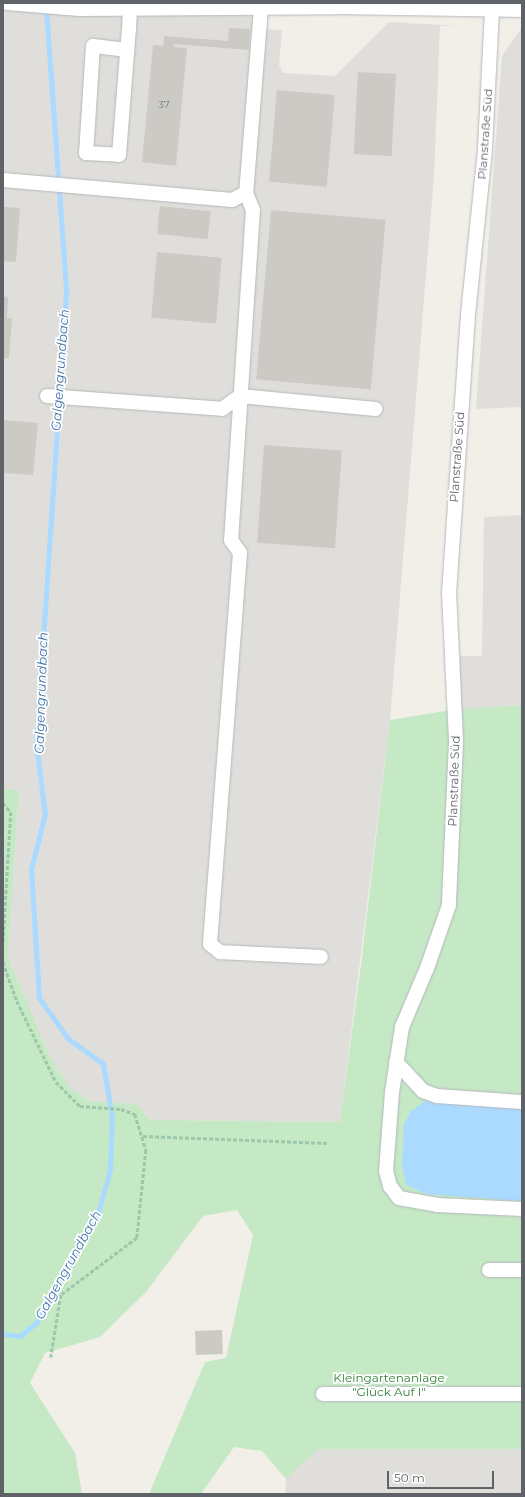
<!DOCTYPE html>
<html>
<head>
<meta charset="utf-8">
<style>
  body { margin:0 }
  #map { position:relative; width:525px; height:1497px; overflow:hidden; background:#f1efe8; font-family:Montserrat,sans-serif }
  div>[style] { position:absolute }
  .industrial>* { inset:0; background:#e0deda }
  .green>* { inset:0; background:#c5e8c5 }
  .water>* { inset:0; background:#aadaff }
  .stream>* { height:4.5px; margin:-2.25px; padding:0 2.25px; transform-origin:2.25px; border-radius:2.25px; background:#aadaff }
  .building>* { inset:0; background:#cccac5; transform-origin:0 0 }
  .path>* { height:2.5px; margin-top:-1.25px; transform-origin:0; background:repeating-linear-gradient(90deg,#9cc7a9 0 4px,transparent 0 6px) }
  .roads { filter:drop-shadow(0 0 1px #b5b8bc) drop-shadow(0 0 1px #b5b8bc) }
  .minor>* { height:14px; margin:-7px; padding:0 7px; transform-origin:7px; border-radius:7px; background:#fff }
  span { translate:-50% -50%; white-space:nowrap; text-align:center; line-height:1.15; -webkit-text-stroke:3.5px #fff; paint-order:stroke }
  .number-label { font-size:10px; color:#7a7d7f }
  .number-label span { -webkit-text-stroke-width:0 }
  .street-label { font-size:12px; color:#5f6368 }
  .park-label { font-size:12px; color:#348238 }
  .water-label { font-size:13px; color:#4174aa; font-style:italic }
  .frame { position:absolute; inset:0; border:4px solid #5f6368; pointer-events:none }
  .scale { position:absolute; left:387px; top:1471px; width:107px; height:18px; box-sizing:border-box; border:2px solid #5f6368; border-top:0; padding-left:5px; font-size:12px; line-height:14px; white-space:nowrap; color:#5f6368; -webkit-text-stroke:3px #fff; paint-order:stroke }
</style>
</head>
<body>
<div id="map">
  <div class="industrial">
    <div style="clip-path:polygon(3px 3px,253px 3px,253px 29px,282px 30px,279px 65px,283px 73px,335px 76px,389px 22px,459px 26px,440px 26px,434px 176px,390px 720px,340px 1122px,150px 1120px,136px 1104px,89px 1101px,70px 1088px,48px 1053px,8px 957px,19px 791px,3px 789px)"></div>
    <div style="clip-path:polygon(522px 27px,522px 407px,476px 409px,502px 56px)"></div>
    <div style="clip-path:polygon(522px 515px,522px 705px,457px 709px,460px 656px,482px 656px,484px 517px)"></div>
    <div style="clip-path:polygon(318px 1449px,522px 1449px,522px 1494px,285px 1494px,286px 1479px)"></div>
  </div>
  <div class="green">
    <div style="clip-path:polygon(522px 705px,522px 1449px,318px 1449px,286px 1479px,262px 1451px,234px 1447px,201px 1494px,149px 1494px,205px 1362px,226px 1358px,253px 1235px,237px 1210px,203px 1216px,146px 1292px,100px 1337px,45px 1353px,30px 1383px,75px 1453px,82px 1494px,3px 1494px,3px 789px,19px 790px,8px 957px,48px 1053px,70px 1088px,89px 1101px,136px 1104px,150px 1120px,340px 1122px,361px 965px,390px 720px,457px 709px)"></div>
  </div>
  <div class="water">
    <div style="clip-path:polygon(428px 1099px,522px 1107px,522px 1201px,426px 1194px,406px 1185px,402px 1166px,404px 1124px,411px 1111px)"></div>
  </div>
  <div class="stream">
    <div style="left:3px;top:1334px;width:17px;rotate:7deg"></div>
    <div style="left:20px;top:1336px;width:21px;rotate:-39deg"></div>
    <div style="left:36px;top:1323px;width:122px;rotate:-60.1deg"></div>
    <div style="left:97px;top:1217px;width:49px;rotate:-74.5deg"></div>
    <div style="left:110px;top:1170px;width:53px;rotate:-87.8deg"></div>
    <div style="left:112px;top:1117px;width:54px;rotate:-99.6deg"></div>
    <div style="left:103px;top:1064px;width:43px;rotate:-144.5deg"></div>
    <div style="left:68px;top:1039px;width:50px;rotate:-125.3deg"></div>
    <div style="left:39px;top:998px;width:128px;rotate:-93.6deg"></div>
    <div style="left:31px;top:870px;width:58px;rotate:-76deg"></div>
    <div style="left:45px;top:814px;width:70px;rotate:-97.4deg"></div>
    <div style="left:36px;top:745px;width:458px;rotate:-86.2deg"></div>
    <div style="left:66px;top:288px;width:280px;rotate:-94.1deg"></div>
  </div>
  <div class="building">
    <div style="clip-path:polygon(229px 28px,250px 29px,249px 50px,174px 44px,174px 47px,187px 48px,176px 166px,142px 162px,153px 45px,163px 46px,164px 36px,228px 41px)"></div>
    <div style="left:358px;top:72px;width:38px;height:82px;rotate:3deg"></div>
    <div style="left:277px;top:90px;width:58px;height:92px;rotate:5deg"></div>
    <div style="left:160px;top:206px;width:51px;height:28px;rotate:6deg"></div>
    <div style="clip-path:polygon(3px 207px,20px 208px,16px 262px,3px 261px)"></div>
    <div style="left:271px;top:210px;width:115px;height:170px;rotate:5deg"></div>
    <div style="left:157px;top:252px;width:65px;height:66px;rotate:5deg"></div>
    <div style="clip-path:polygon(3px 296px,8px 297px,7px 318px,12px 318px,9px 358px,3px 358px)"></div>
    <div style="clip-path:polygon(3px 420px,38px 423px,33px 475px,3px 473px)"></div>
    <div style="left:264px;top:445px;width:78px;height:98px;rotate:4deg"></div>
    <div style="left:222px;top:1330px;width:24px;height:27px;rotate:88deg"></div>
  </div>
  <div class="path">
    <div style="left:3px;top:803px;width:12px;rotate:48deg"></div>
    <div style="left:11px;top:812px;width:134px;rotate:93.4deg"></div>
    <div style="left:3px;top:962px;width:41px;rotate:70.3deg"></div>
    <div style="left:17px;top:1001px;width:90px;rotate:64.3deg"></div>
    <div style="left:56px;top:1082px;width:34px;rotate:45deg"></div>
    <div style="left:80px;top:1106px;width:41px;rotate:4.2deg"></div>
    <div style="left:121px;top:1109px;width:15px;rotate:20deg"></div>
    <div style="left:135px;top:1114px;width:38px;rotate:73deg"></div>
    <div style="left:146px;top:1150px;width:88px;rotate:95.8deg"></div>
    <div style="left:137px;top:1238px;width:95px;rotate:143.1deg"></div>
    <div style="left:61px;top:1295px;width:63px;rotate:99.2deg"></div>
    <div style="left:143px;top:1136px;width:185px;rotate:2.2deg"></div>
  </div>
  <div class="roads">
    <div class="minor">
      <div style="left:7px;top:3px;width:73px;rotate:4.7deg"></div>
      <div style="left:75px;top:3px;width:8px;rotate:50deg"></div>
      <div style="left:80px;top:9px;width:256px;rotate:-0.4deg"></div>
      <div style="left:336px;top:7px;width:186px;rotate:0.9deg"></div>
      <div style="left:261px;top:8px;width:186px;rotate:94.6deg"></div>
      <div style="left:246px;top:193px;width:18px;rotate:68deg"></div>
      <div style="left:253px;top:210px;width:331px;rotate:93.8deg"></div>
      <div style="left:231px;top:540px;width:16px;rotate:55deg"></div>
      <div style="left:240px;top:553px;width:392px;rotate:94.4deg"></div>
      <div style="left:210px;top:944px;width:13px;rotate:39deg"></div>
      <div style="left:220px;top:952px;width:101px;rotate:2.8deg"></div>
      <div style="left:492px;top:10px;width:140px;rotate:92.9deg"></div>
      <div style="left:485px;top:150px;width:166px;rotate:95.9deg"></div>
      <div style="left:468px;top:315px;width:278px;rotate:93.9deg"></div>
      <div style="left:449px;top:592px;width:150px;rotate:87.3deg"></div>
      <div style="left:456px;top:742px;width:163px;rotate:92.5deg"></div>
      <div style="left:449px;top:905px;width:67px;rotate:109.2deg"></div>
      <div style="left:427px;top:968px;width:64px;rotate:113deg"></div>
      <div style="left:402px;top:1027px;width:66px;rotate:98.7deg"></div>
      <div style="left:392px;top:1092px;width:79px;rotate:94.3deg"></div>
      <div style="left:386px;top:1171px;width:16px;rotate:75deg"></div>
      <div style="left:390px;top:1186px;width:15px;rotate:53deg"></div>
      <div style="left:399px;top:1198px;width:39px;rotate:10deg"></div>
      <div style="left:437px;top:1205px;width:85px;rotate:2.7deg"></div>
      <div style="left:127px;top:50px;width:34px;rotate:-173deg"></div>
      <div style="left:93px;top:46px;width:107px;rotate:93.7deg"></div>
      <div style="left:86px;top:153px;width:33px;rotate:3deg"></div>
      <div style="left:119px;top:155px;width:126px;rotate:-85.5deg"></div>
      <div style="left:129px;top:29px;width:20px;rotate:-87deg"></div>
      <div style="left:3px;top:180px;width:230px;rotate:5deg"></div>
      <div style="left:232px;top:200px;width:16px;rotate:-27deg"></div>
      <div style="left:47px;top:396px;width:175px;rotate:4.2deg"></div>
      <div style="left:222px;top:409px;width:22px;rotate:-36deg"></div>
      <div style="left:240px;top:396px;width:136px;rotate:5.5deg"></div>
      <div style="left:396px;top:1062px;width:40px;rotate:47deg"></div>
      <div style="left:423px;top:1091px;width:15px;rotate:20deg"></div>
      <div style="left:437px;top:1096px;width:85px;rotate:4deg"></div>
      <div style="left:489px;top:1270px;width:33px"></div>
      <div style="left:323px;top:1394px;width:199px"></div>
    </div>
  </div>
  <div class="number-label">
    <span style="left:164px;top:105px">37</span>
  </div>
  <div class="street-label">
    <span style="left:485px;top:134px;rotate:-86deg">Planstraße Süd</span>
    <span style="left:457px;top:457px;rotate:-86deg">Planstraße Süd</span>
    <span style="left:454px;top:781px;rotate:-88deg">Planstraße Süd</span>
  </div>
  <div class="park-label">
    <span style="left:389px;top:1385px">Kleingartenanlage<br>"Glück Auf I"</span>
  </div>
  <div class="water-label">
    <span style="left:60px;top:370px;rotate:-86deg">Galgengrundbach</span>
    <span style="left:41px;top:693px;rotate:-88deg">Galgengrundbach</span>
    <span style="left:68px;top:1265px;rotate:-61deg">Galgengrundbach</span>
  </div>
  <div class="frame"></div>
  <div class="scale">50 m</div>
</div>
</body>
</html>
